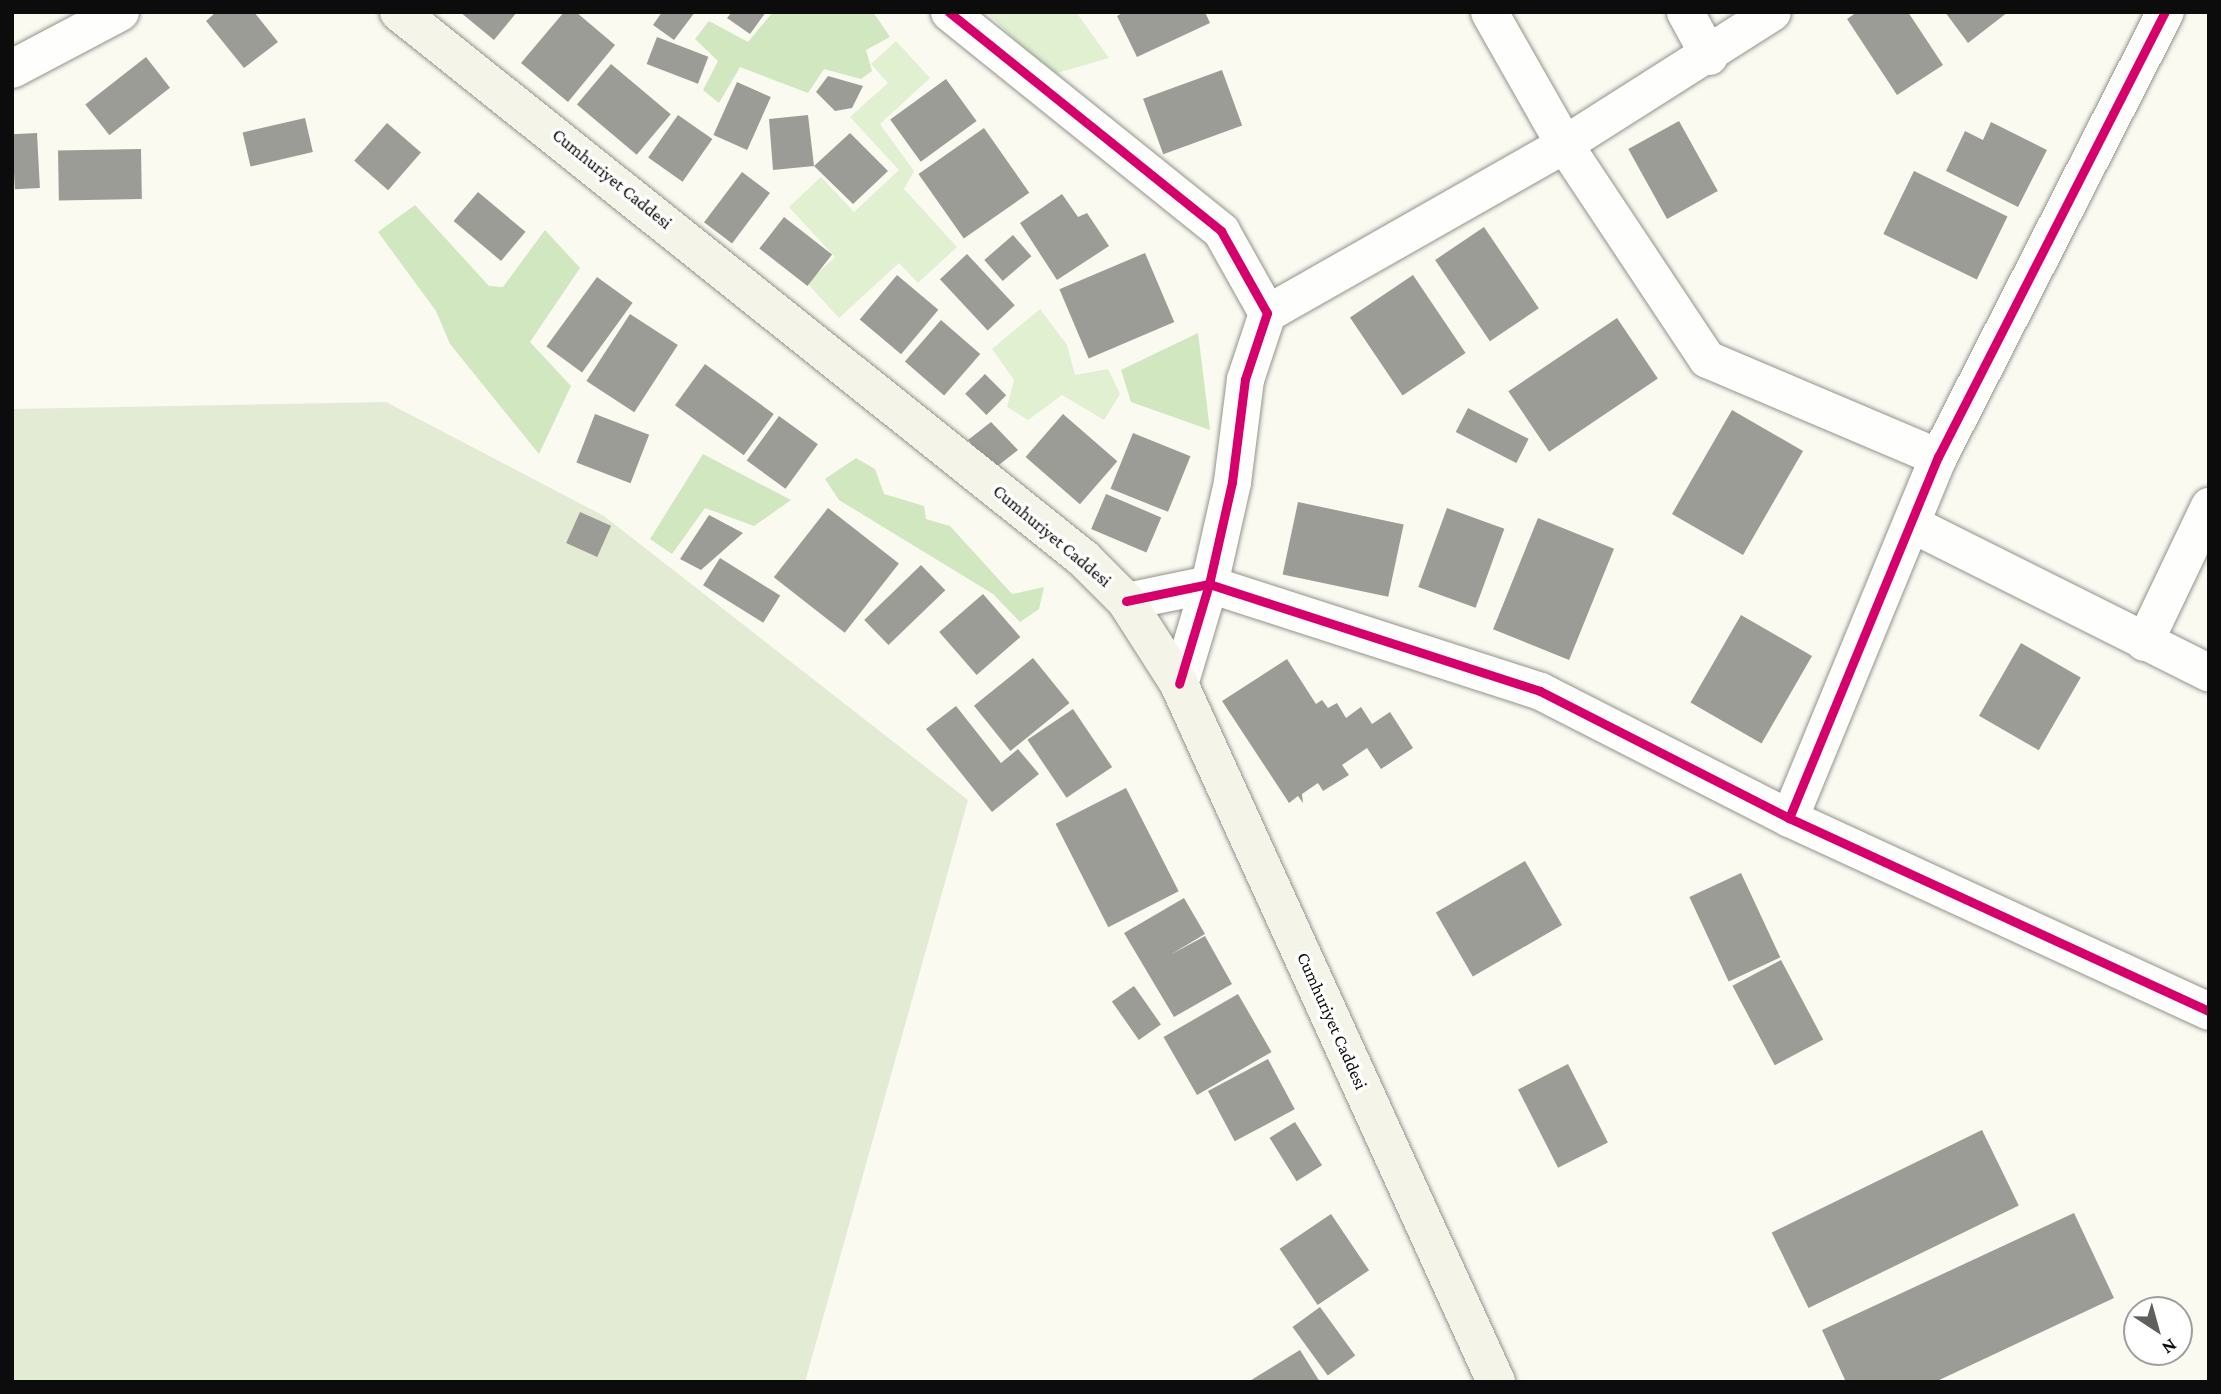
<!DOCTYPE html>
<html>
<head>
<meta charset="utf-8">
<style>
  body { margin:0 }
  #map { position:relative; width:2221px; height:1394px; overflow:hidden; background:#fafaf0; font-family:"Crimson Pro",serif }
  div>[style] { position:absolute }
  .green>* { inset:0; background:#e0f0d1 }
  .forest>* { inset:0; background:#d0e7bf }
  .cemetery>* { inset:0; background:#e3ebd5 }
  .building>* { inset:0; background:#9c9c96; transform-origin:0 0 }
  .roads { filter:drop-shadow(0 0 2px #93938f) drop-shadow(0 0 2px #93938f) }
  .minor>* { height:37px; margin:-18.5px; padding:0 18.5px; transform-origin:18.5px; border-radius:18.5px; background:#fefefd }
  .tertiary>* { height:38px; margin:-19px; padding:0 19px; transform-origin:19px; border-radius:19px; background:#fefefd }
  .secondary>* { height:38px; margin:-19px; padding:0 19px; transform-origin:19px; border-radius:19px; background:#f4f4e9 }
  .cycleway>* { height:9px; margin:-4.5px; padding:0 4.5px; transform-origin:4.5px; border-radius:4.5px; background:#d6006c }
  span { translate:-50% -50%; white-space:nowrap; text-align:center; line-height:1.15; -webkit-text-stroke:7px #fff; paint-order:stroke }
  .street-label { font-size:18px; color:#0c0c0c }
  .frame { position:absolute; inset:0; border:14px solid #0c0c0c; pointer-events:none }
  .north { position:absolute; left:2123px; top:1296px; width:70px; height:70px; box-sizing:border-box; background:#fff; border:2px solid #9e9e9e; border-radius:50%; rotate:144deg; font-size:19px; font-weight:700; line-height:28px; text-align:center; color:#0c0c0c }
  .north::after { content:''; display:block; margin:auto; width:24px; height:32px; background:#5f5f5c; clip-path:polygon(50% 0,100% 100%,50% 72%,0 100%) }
</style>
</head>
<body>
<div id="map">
  <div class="green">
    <div style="clip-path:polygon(987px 12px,1076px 12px,1109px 58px,1050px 75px)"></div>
    <div style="clip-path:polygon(896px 41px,930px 78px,880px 124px,914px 171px,904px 189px,957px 247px,918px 283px,899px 263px,839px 318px,807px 283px,835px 257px,789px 207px,821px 177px,854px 212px,899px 170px,850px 117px,888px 83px,871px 64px)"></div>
    <div style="clip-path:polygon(1040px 309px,1067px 345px,1075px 375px,1108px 369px,1120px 394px,1104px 420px,1062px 395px,1028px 420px,1007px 407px,1014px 380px,992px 349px)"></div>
  </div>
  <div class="forest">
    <div style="clip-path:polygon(773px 12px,873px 12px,890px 37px,866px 50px,872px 71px,861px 79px,824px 69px,808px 93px,740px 67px,719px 103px,703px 90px,718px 61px,695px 39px,709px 21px,748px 42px)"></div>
    <div style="clip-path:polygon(415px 205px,489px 286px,503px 287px,545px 230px,580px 268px,530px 342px,571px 386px,539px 454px,450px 344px,436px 311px,378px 232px)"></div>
    <div style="clip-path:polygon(1198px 333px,1210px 430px,1131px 402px,1121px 370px)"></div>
    <div style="clip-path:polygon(703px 454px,791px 500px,754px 526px,705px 508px,672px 554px,650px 539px)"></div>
    <div style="clip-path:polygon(856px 458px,875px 469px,884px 494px,924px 506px,926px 519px,950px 526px,1012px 594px,1044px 587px,1039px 609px,1020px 622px,993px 594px,839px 500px,825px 479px)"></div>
  </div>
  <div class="cemetery">
    <div style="clip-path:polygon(386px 402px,604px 516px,968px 800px,805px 1382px,12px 1382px,12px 409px)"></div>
  </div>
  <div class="building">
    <div style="clip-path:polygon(216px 12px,254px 12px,278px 42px,244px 68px,206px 21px)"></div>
    <div style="clip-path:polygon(460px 12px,517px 12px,494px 40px)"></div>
    <div style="clip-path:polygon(564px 12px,576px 12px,615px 45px,568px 102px,521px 63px)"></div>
    <div style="clip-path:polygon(662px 12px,695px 12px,674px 40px,653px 25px)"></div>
    <div style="clip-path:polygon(732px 12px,766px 12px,750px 34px,727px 18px)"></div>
    <div style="clip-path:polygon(1124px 12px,1205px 12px,1210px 23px,1137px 57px,1117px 16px)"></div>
    <div style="clip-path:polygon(1857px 12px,1908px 12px,1943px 65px,1897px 95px,1847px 19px)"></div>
    <div style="clip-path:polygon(1945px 12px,2008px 12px,1968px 43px)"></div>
    <div style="left:657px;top:37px;width:55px;height:29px;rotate:21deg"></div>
    <div style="left:146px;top:57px;width:39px;height:77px;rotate:52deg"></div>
    <div style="left:611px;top:64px;width:78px;height:53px;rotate:40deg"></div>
    <div style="left:1222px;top:70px;width:59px;height:84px;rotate:70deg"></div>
    <div style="clip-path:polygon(828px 76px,863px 86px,852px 108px,835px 111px,816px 92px)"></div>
    <div style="left:946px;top:79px;width:52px;height:69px;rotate:54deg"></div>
    <div style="left:737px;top:82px;width:37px;height:58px;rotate:24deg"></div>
    <div style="left:678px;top:115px;width:42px;height:52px;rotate:35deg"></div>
    <div style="clip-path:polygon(808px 115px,814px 166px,850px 133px,888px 171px,853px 204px,814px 166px,773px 170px,769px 119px)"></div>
    <div style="left:305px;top:118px;width:35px;height:64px;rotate:77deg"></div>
    <div style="left:1679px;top:121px;width:80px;height:58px;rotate:61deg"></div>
    <div style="clip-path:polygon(1991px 122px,2047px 150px,2018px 207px,1946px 171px,1965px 131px,1983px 140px)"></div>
    <div style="left:387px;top:123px;width:45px;height:50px;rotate:41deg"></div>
    <div style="left:984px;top:128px;width:79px;height:80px;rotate:55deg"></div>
    <div style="left:37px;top:133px;width:55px;height:25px;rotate:87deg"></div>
    <div style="left:141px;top:149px;width:50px;height:83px;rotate:89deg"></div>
    <div style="left:1914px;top:171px;width:104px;height:70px;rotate:26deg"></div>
    <div style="left:742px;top:172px;width:35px;height:63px;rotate:37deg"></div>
    <div style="left:478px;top:192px;width:62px;height:38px;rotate:40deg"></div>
    <div style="clip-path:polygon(1062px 194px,1078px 217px,1087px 213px,1109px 246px,1057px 280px,1020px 223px)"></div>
    <div style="left:784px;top:217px;width:61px;height:40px;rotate:38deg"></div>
    <div style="left:1484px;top:227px;width:98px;height:59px;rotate:56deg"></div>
    <div style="left:1013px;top:235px;width:28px;height:38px;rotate:49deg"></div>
    <div style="left:1145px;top:253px;width:75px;height:93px;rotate:67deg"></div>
    <div style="left:967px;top:254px;width:70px;height:37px;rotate:47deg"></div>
    <div style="left:897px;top:275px;width:54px;height:58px;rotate:40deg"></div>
    <div style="left:1413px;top:275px;width:94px;height:76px;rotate:56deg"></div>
    <div style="left:597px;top:277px;width:44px;height:86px;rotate:36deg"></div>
    <div style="left:630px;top:314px;width:57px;height:80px;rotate:33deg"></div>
    <div style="left:1617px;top:318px;width:73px;height:131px;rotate:56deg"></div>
    <div style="left:941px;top:320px;width:52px;height:55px;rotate:41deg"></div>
    <div style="left:705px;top:364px;width:85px;height:51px;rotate:36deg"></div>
    <div style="left:985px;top:374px;width:30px;height:28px;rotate:45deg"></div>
    <div style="left:1468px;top:408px;width:68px;height:27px;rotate:27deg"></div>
    <div style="left:1732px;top:410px;width:82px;height:120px;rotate:30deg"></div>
    <div style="left:595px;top:414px;width:58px;height:52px;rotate:21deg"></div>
    <div style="left:1063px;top:414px;width:72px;height:57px;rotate:41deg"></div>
    <div style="left:779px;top:416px;width:48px;height:55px;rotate:36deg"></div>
    <div style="clip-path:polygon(991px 422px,1018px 450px,995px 468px,968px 440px)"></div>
    <div style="left:1133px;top:433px;width:62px;height:60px;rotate:22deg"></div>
    <div style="left:1106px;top:494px;width:60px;height:38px;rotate:23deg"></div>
    <div style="left:1298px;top:502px;width:108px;height:74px;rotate:12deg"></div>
    <div style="left:828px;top:508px;width:90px;height:88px;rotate:38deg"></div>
    <div style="left:1447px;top:508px;width:61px;height:84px;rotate:20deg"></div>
    <div style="left:580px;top:512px;width:34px;height:34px;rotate:24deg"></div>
    <div style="clip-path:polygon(709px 515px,743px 533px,701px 570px,680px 559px)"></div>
    <div style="left:1538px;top:518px;width:82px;height:120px;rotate:22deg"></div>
    <div style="left:720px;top:558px;width:71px;height:32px;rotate:32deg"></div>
    <div style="left:921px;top:565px;width:35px;height:79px;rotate:46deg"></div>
    <div style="left:983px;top:594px;width:57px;height:58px;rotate:49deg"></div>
    <div style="left:1741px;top:615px;width:82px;height:101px;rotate:30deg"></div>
    <div style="left:2021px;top:643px;width:69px;height:84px;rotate:30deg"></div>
    <div style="left:1033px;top:658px;width:58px;height:76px;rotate:51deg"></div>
    <div style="clip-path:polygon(1287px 659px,1316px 704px,1322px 700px,1328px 708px,1337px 703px,1346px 718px,1361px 707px,1372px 724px,1390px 712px,1413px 748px,1381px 769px,1367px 748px,1342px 765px,1349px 775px,1323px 791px,1318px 783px,1302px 794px,1303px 803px,1298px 796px,1289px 803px,1222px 701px)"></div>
    <div style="clip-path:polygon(956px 706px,1001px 763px,1018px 749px,1039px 774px,992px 812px,926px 729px)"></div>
    <div style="left:1073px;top:709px;width:70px;height:55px;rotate:56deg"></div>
    <div style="left:1126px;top:788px;width:116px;height:79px;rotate:63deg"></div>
    <div style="left:1525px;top:861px;width:74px;height:103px;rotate:60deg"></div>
    <div style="left:1741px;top:873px;width:93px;height:57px;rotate:65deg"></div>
    <div style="clip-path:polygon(1184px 898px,1205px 934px,1170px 955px,1205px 936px,1232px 984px,1174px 1017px,1124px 933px)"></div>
    <div style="left:1781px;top:960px;width:90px;height:55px;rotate:62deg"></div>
    <div style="left:1134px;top:986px;width:47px;height:27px;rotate:55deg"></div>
    <div style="left:1238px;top:994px;width:67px;height:86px;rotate:60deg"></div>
    <div style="left:1268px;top:1059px;width:57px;height:68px;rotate:62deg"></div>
    <div style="left:1568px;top:1064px;width:88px;height:56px;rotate:63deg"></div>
    <div style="left:1295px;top:1122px;width:51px;height:30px;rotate:58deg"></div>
    <div style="left:1982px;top:1130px;width:84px;height:234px;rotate:64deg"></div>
    <div style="clip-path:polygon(2074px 1213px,2114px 1298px,1935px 1382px,1846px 1382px,1822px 1330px)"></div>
    <div style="left:1331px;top:1214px;width:68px;height:62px;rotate:56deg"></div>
    <div style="left:1320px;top:1307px;width:60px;height:34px;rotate:54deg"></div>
    <div style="clip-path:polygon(1300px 1350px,1320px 1382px,1248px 1382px)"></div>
  </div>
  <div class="roads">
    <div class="minor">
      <div style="left:949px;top:12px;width:349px;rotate:38.8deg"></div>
      <div style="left:1221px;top:231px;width:94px;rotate:60.7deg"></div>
      <div style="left:1267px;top:313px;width:70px;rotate:108.4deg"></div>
      <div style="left:1245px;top:379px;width:104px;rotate:97.2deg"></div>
      <div style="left:1232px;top:482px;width:105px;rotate:102.7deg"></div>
      <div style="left:1209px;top:584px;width:104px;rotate:106.7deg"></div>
      <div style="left:1489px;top:12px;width:152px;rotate:60.4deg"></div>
      <div style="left:1564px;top:144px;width:258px;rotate:56.4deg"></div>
      <div style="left:1707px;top:359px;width:251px;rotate:23deg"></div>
      <div style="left:1685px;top:12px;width:50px;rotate:61.4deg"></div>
      <div style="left:1267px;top:313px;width:342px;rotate:-29.6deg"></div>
      <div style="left:1564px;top:144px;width:246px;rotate:-32.4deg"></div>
      <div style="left:1912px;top:524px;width:332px;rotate:26.6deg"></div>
      <div style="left:1126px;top:601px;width:85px;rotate:-11.6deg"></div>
      <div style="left:1209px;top:584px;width:348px;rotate:17.9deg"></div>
      <div style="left:1540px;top:691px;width:280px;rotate:27deg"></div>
      <div style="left:1789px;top:818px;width:462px;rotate:24.7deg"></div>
      <div style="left:2144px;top:642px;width:151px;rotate:-64.5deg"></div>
      <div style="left:1789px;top:818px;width:391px;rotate:-67.6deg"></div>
      <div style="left:1938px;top:457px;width:500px;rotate:-63deg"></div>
    </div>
    <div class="tertiary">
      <div style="left:12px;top:69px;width:122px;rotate:-27.8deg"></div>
    </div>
    <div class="secondary">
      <div style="left:399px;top:12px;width:875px;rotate:38.6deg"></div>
      <div style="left:1083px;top:558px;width:61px;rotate:45deg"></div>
      <div style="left:1126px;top:601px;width:98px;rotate:57.4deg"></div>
      <div style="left:1179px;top:684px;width:767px;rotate:65.57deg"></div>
    </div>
  </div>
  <div class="cycleway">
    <div style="left:949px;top:12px;width:349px;rotate:38.8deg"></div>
    <div style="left:1221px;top:231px;width:94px;rotate:60.7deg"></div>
    <div style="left:1267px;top:313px;width:70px;rotate:108.4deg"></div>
    <div style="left:1245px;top:379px;width:104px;rotate:97.2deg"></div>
    <div style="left:1232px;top:482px;width:105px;rotate:102.7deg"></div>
    <div style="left:1209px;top:584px;width:104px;rotate:106.7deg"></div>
    <div style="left:1126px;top:601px;width:85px;rotate:-11.6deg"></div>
    <div style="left:1209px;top:584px;width:348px;rotate:17.9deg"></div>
    <div style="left:1540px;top:691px;width:280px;rotate:27deg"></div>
    <div style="left:1789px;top:818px;width:462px;rotate:24.7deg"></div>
    <div style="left:1789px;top:818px;width:391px;rotate:-67.6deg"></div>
    <div style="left:1938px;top:457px;width:500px;rotate:-63deg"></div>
  </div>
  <div class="street-label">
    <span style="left:612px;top:179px;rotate:39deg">Cumhuriyet Caddesi</span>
    <span style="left:1052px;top:536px;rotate:40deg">Cumhuriyet Caddesi</span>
    <span style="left:1332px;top:1021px;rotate:66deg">Cumhuriyet Caddesi</span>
  </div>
  <div class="frame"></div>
  <div class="north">N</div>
</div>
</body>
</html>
